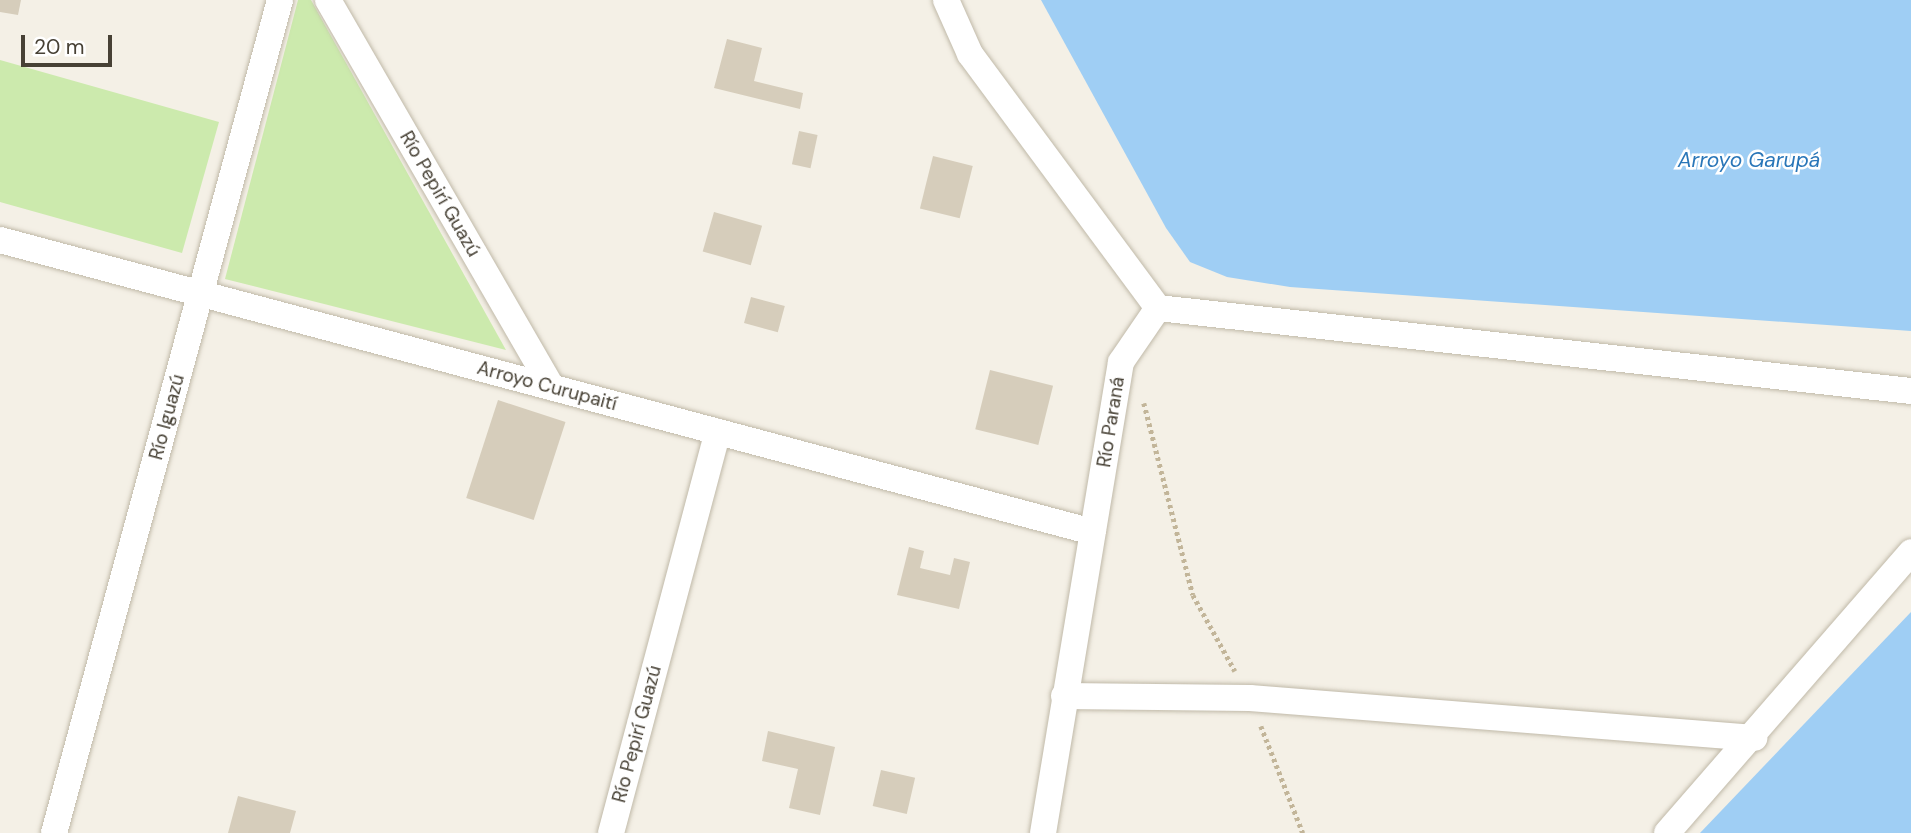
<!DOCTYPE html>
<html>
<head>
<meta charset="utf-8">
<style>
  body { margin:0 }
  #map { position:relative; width:1911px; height:833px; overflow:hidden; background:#f4f0e6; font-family:"DM Sans",sans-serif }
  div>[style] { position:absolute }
  .green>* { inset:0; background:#cceaad }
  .water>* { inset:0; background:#9fcef4 }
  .building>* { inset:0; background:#d6cdbb; transform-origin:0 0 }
  .path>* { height:4.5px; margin-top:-2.25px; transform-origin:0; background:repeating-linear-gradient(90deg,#c2b599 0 3.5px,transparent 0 7px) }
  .roads { filter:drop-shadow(0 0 2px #c0b9a8) drop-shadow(0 0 2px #c0b9a8) }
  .minor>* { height:26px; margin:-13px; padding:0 13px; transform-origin:13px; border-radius:13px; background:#fff }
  span { translate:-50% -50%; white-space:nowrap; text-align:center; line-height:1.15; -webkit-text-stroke:5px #fff; paint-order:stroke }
  .street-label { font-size:19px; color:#474135 }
  .water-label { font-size:21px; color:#2976b8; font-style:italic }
  .scale { position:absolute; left:21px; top:35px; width:91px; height:32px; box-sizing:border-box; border:4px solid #474135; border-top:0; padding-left:9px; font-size:21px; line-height:24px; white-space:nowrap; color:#474135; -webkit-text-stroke:5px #fff; paint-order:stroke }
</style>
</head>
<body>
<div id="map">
  <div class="green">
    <div style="clip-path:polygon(298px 0,311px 0,506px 350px,225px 279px)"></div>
    <div style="clip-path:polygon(0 60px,219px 122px,182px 253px,0 202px)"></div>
  </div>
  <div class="water">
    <div style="clip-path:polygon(1041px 0,1911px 0,1911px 331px,1290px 287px,1227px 277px,1190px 262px,1166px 228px)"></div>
    <div style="clip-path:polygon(1911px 612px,1911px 833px,1700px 833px)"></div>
  </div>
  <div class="building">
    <div style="clip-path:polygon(0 0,21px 0,18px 15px,0 12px)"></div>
    <div style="clip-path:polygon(727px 39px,762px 48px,754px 81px,803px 93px,800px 109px,714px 88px)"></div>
    <div style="left:799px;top:131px;width:19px;height:34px;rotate:12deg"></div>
    <div style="left:933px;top:156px;width:41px;height:54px;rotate:14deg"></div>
    <div style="left:714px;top:212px;width:50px;height:41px;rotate:16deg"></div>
    <div style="left:751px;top:297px;width:35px;height:27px;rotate:15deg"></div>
    <div style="left:990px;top:370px;width:65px;height:61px;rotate:14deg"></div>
    <div style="left:498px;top:400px;width:71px;height:103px;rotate:18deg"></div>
    <div style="clip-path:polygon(909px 547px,924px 551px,920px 568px,950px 575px,954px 558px,970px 562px,959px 609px,897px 595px)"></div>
    <div style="clip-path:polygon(768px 731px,835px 747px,820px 815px,789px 808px,798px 769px,762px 761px)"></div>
    <div style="left:881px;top:770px;width:35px;height:37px;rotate:13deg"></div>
    <div style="clip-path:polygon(238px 796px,296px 811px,290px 833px,228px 833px)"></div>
  </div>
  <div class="path">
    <div style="left:1144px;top:403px;width:198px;rotate:75.7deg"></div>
    <div style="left:1193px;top:595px;width:87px;rotate:61.1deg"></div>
    <div style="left:1261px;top:726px;width:115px;rotate:68.6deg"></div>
  </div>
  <div class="roads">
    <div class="minor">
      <div style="left:328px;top:0;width:447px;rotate:60deg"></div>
      <div style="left:946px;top:0;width:59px;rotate:66deg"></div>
      <div style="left:970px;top:54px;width:316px;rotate:53.5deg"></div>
      <div style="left:0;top:240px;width:1131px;rotate:14.96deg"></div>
      <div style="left:1158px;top:308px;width:758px;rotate:6.29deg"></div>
      <div style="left:1064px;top:696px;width:186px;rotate:0.6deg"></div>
      <div style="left:1250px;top:698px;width:506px;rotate:4.54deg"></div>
      <div style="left:54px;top:833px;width:863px;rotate:-74.82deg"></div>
      <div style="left:611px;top:833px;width:415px;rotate:-75.1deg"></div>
      <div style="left:1043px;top:833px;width:477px;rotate:-80.6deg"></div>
      <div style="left:1121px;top:362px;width:65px;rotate:-55.6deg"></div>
      <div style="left:1667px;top:833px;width:372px;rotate:-49deg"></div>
    </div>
  </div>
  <div class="street-label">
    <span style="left:440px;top:194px;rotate:60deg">Río Pepirí Guazú</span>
    <span style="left:547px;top:386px;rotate:15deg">Arroyo Curupaití</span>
    <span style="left:167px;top:417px;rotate:-75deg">Río Iguazú</span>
    <span style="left:1111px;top:422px;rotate:-81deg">Río Paraná</span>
    <span style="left:637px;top:734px;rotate:-75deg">Río Pepirí Guazú</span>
  </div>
  <div class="water-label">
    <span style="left:1749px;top:160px">Arroyo Garupá</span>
  </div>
  <div class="scale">20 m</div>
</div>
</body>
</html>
